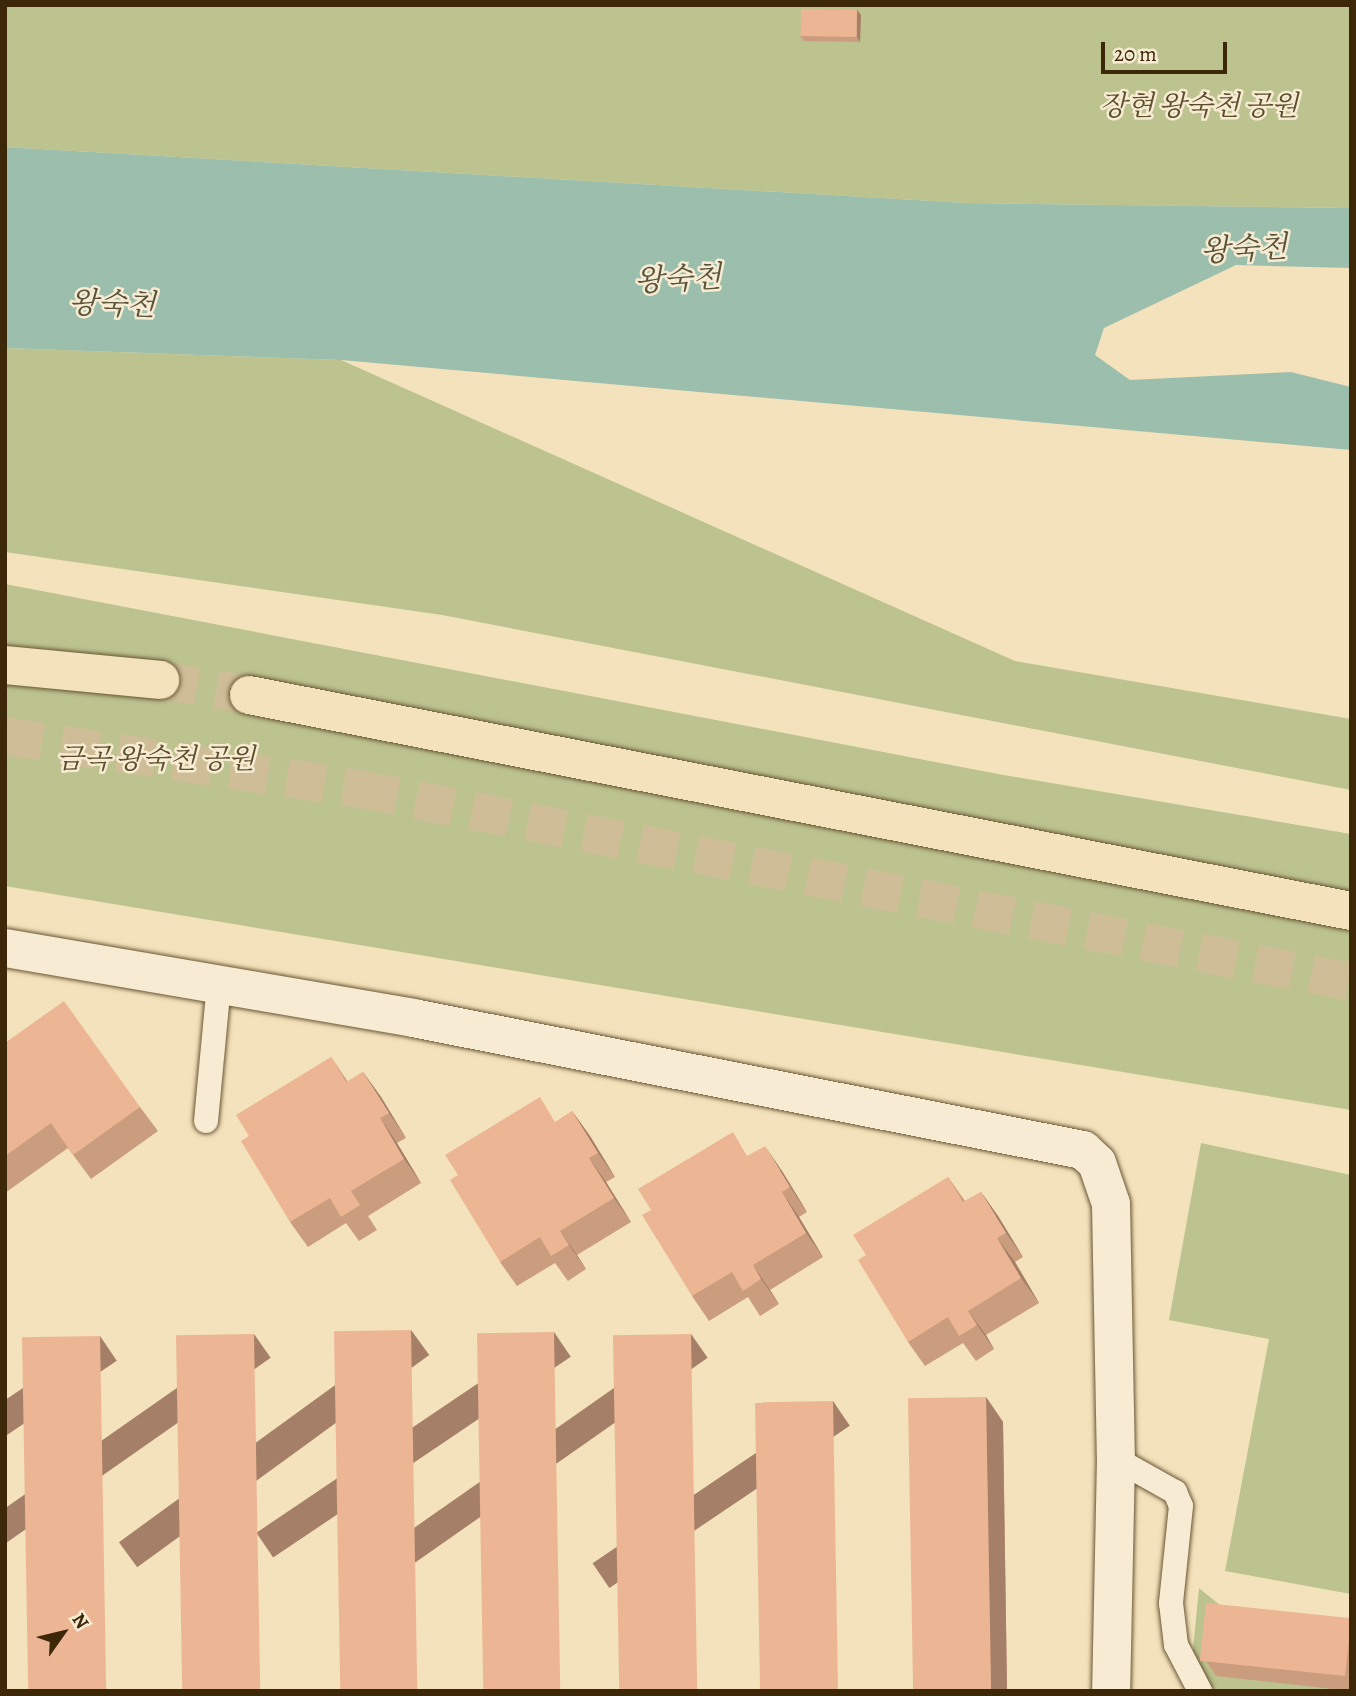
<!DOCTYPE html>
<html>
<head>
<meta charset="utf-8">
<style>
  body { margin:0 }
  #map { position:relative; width:1356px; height:1696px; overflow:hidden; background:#f3e2bb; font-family:Alegreya,"Noto Serif KR",serif }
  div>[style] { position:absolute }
  .green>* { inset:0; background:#bcc38f }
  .water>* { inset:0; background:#9cbeac }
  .trunk-tunnel>* { height:38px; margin-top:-19px; transform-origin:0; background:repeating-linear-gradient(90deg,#cebd97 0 38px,transparent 0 57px) }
  .roads { filter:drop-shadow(0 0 2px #6a5635) drop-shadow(0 0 2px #6a5635) }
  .service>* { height:24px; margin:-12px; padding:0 12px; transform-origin:12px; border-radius:12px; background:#f7ecd3 }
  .minor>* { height:38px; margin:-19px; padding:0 19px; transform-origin:19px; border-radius:19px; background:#f7ecd3 }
  .trunk>* { height:38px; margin:-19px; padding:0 19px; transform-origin:19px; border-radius:19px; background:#f3e2bb }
  .wall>* { inset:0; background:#cb9d7f }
  .shaded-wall>* { inset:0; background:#a57f68; transform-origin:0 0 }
  .building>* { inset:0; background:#ecb694; transform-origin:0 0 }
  span { translate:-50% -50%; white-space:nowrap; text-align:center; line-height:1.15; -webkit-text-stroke:5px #f7ecd3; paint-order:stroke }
  .park-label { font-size:28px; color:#5c4e2a; font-style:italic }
  .water-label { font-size:30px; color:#595439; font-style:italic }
  .frame { position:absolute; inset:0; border:7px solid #3c2708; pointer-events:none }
  .north { position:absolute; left:28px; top:1598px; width:70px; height:70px; -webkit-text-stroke:5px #f7ecd3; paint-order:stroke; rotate:56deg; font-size:19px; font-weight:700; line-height:28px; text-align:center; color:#3c2708 }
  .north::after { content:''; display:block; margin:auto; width:24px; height:32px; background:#3c2708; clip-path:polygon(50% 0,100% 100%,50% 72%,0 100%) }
  .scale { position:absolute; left:1101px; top:42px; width:126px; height:32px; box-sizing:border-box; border:4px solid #3c2708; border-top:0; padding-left:9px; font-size:21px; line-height:24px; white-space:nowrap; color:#3c2708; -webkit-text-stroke:5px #f7ecd3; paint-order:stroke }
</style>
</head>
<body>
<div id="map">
  <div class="green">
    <div style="clip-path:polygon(5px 5px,1351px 5px,1351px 208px,967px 203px,5px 147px)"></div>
    <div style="clip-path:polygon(5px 348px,341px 360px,1015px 661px,1351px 719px,1351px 790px,442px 615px,5px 552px)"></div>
    <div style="clip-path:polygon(5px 584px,998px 774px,1351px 834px,1351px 1110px,5px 886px)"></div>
    <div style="clip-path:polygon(1201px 1143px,1351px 1175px,1351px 1594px,1225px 1571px,1269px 1339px,1169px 1320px)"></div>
    <div style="clip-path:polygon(1199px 1588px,1221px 1606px,1351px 1691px,1217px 1691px,1204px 1680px,1193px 1650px)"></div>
  </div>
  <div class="water">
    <div style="clip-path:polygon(5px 147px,967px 203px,1351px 208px,1351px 268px,1236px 265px,1104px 328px,1095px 355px,1130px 380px,1291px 372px,1351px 387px,1351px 450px,341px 360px,5px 348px)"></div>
  </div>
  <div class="trunk-tunnel">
    <div style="left:160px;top:680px;width:90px;rotate:9.6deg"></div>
    <div style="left:5px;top:736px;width:359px;rotate:8.5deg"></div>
    <div style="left:360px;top:789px;width:1010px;rotate:11.02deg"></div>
  </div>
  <div class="roads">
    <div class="service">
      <div style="left:206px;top:1121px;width:138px;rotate:-84.6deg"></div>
      <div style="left:1116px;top:1459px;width:68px;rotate:29.2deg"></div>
      <div style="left:1175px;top:1492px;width:15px;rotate:67deg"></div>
      <div style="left:1181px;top:1506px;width:98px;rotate:95.9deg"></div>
      <div style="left:1171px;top:1603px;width:42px;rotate:83.2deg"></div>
      <div style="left:1176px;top:1645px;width:52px;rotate:62.4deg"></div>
    </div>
    <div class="minor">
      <div style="left:5px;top:948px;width:414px;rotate:9.7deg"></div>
      <div style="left:413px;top:1018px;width:683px;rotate:11.15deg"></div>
      <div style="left:1083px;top:1150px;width:19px;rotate:43deg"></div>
      <div style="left:1097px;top:1163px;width:43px;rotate:71.1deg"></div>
      <div style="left:1111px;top:1204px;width:255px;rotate:88.9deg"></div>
      <div style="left:1116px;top:1459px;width:232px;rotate:91.2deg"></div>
    </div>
    <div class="trunk">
      <div style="left:5px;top:665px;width:156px;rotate:5.5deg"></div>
      <div style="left:249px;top:695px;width:1123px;rotate:11.09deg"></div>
    </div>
  </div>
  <div class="wall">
    <div style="clip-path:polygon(857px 10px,861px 15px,860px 42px,804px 41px,800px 36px)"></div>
    <div style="clip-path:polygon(5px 1043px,140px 1107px,158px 1131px,91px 1179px,68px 1148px,5px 1193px)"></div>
    <div style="clip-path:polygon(331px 1057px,348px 1082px,363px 1072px,381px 1097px,406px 1138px,397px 1143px,421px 1183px,368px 1216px,377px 1230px,359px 1241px,346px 1223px,308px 1247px,290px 1222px,249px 1136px)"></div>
    <div style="clip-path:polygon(572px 1111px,590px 1136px,615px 1177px,606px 1182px,631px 1222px,577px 1255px,586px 1269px,568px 1281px,555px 1263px,517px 1286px,500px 1262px)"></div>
    <div style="clip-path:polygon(749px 1155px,782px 1171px,807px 1212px,799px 1217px,823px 1257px,770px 1290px,779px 1304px,760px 1316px,748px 1297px,709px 1321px,692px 1296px)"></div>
    <div style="clip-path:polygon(948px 1177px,965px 1201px,981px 1192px,998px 1216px,1023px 1257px,1015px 1262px,1039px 1303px,986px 1335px,994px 1349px,976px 1361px,963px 1343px,925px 1366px,908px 1342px,866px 1255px)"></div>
    <div style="clip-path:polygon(986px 1397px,1003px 1422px,1007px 1691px,914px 1691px,913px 1688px)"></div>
    <div style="clip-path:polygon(1351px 1617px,1351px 1691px,1216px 1676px,1206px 1661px)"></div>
  </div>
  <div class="shaded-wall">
    <div style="clip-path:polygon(857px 10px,861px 15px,860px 42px,857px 37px)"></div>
    <div style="clip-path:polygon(363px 1072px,381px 1097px,406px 1138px,389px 1113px)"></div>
    <div style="clip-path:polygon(572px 1111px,590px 1136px,615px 1177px,598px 1153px)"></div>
    <div style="clip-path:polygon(380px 1118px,397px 1143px,421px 1183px,404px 1159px)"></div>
    <div style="clip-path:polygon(765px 1146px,782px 1171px,807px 1212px,790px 1187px)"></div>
    <div style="clip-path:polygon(589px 1158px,606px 1182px,631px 1222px,614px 1198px)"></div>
    <div style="clip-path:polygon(782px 1192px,799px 1217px,823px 1257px,806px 1233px)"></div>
    <div style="clip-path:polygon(981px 1192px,998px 1216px,1023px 1257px,1006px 1233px)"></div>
    <div style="clip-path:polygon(560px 1231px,577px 1255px,586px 1269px,569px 1245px)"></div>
    <div style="clip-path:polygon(997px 1238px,1015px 1262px,1039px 1303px,1021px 1278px)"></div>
    <div style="clip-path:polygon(753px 1265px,770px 1290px,779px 1304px,761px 1279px)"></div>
    <div style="clip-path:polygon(968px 1311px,986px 1335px,994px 1349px,977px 1325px)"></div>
    <div style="left:411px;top:1330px;width:31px;height:361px;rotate:54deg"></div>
    <div style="left:554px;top:1332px;width:30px;height:359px;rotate:56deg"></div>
    <div style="left:254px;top:1334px;width:29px;height:357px;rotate:55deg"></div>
    <div style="left:691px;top:1334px;width:29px;height:357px;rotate:55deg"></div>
    <div style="left:100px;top:1336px;width:30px;height:355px;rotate:56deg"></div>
    <div style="clip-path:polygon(986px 1397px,1003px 1422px,1007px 1691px,991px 1691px,990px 1689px)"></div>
    <div style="left:833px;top:1401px;width:30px;height:290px;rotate:56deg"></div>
  </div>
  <div class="building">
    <div style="left:801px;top:9px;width:56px;height:27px;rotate:1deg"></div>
    <div style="clip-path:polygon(64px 1001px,140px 1107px,73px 1155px,51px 1123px,5px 1156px,5px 1043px)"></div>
    <div style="clip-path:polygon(331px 1057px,346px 1082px,363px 1072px,389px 1113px,380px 1118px,404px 1159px,351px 1191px,360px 1205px,341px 1217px,330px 1198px,290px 1222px,241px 1141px,249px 1136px,236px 1115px)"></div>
    <div style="clip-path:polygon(540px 1097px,555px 1122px,572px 1111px,598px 1153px,589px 1158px,614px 1198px,560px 1231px,569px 1245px,551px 1256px,540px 1237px,500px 1262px,450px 1180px,458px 1175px,445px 1155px)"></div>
    <div style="clip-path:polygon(733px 1132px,747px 1156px,765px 1146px,790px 1187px,782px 1192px,806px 1233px,753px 1265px,761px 1279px,743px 1291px,732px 1272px,692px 1296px,642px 1215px,651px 1210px,638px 1189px)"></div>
    <div style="clip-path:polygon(948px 1177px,963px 1202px,981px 1192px,1006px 1233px,997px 1238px,1021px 1278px,968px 1311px,977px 1325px,959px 1336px,948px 1317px,908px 1342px,858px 1260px,866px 1255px,853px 1235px)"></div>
    <div style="left:411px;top:1330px;width:361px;height:77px;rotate:89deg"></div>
    <div style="left:554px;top:1332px;width:359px;height:77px;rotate:89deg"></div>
    <div style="left:254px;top:1334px;width:357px;height:78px;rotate:89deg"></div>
    <div style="left:691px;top:1334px;width:357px;height:78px;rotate:89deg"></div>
    <div style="left:100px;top:1336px;width:355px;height:78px;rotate:89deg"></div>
    <div style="left:986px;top:1397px;width:292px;height:78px;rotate:89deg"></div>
    <div style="left:833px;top:1401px;width:290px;height:78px;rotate:89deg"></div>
    <div style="left:1206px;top:1603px;width:146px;height:58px;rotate:6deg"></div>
  </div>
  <div class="park-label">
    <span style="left:1199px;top:106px">장현 왕숙천 공원</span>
    <span style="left:156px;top:759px">금곡 왕숙천 공원</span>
  </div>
  <div class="water-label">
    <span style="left:1244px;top:249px;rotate:-3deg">왕숙천</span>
    <span style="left:678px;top:279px;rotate:-3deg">왕숙천</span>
    <span style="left:112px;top:304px;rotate:2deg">왕숙천</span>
  </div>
  <div class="frame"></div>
  <div class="north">N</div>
  <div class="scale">20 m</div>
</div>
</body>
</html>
